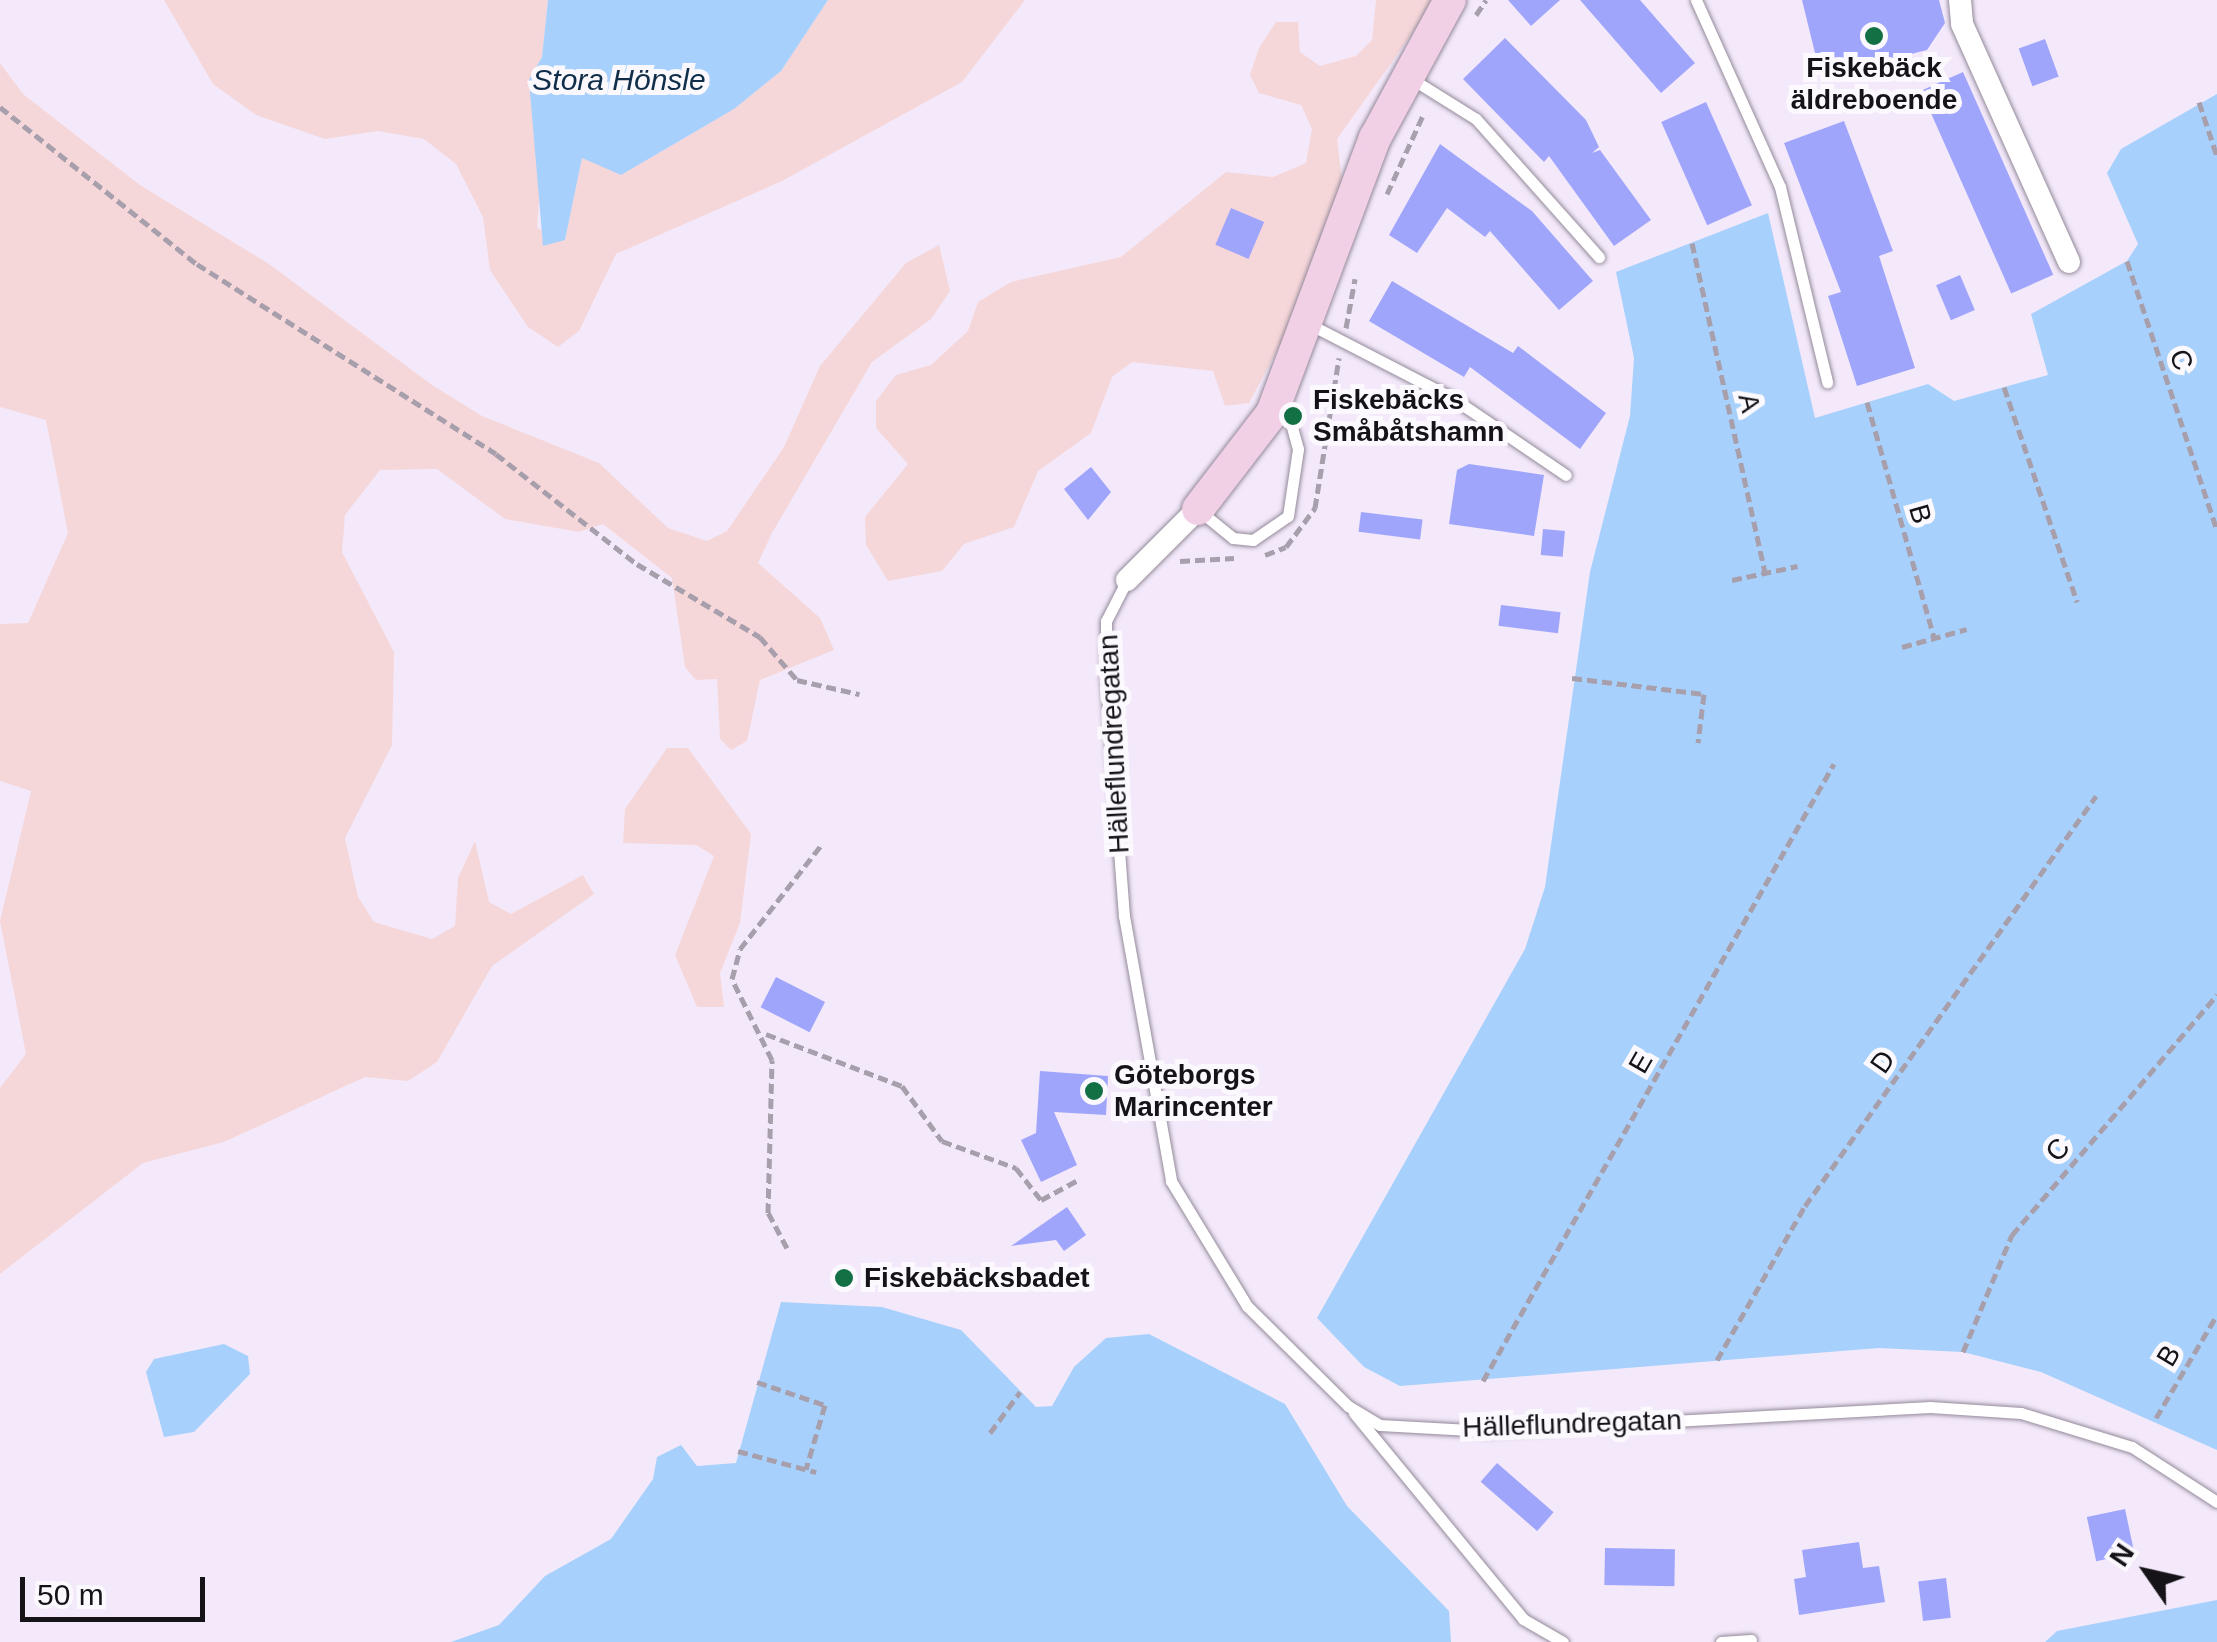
<!DOCTYPE html>
<html>
<head>
<meta charset="utf-8">
<style>
  body { margin:0 }
  #map { position:relative; width:2217px; height:1642px; overflow:hidden; background:#f3e9fa; font-family:Helvetica,sans-serif }
  div>[style] { position:absolute }
  .green>* { inset:0; background:#f6d7d9 }
  .water>* { inset:0; background:#a7d1fc }
  .building>* { inset:0; background:#a0a5fc; transform-origin:0 0 }
  .path>* { height:5px; margin-top:-2.5px; transform-origin:0; background:repeating-linear-gradient(90deg,#a79fac 0 10px,transparent 0 15px) }
  .roads { filter:drop-shadow(0 0 2px #948a9a) drop-shadow(0 0 2px #948a9a) }
  .lane>* { height:11px; margin:-5.5px; padding:0 5.5px; transform-origin:5.5px; border-radius:5.5px; background:#fff }
  .street>* { height:22px; margin:-11px; padding:0 11px; transform-origin:11px; border-radius:11px; background:#fff }
  .secondary>* { height:32px; margin:-16px; padding:0 16px; transform-origin:16px; border-radius:16px; background:#f1cfe5 }
  .dots>* { width:28px; height:28px; translate:-50% -50%; box-sizing:border-box; border:5px solid #fbf9fd; border-radius:50% }
  span { translate:-50% -50%; white-space:nowrap; text-align:center; line-height:1.15; -webkit-text-stroke:10px #fbf9fd; paint-order:stroke }
  .poi-label { font-size:28px; color:#151218; font-weight:700 }
  .left { translate:0 -50%; text-align:left }
  .street-label { font-size:28px; color:#151218 }
  .water-label { font-size:30px; color:#102e4a; font-style:italic }
  .north { position:absolute; left:2097px; top:1522px; width:100px; height:100px; -webkit-text-stroke:8px #fbf9fd; paint-order:stroke; rotate:304deg; font-size:28px; font-weight:700; line-height:40px; text-align:center; color:#151218 }
  .north::after { content:''; display:block; margin:auto; width:35px; height:45px; background:#151218; clip-path:polygon(50% 0,100% 100%,50% 72%,0 100%) }
  .scale { position:absolute; left:20px; top:1577px; width:185px; height:45px; box-sizing:border-box; border:5px solid #151218; border-top:0; padding-left:12px; font-size:30px; line-height:35px; white-space:nowrap; color:#151218; -webkit-text-stroke:8px #fbf9fd; paint-order:stroke }
</style>
</head>
<body>
<div id="map">
  <div class="green">
    <div style="clip-path:polygon(164px 0,548px 0,542px 57px,529px 81px,542px 156px,537px 228px,565px 240px,582px 157px,621px 175px,734px 109px,781px 71px,828px 0,1025px 0,962px 82px,782px 181px,616px 254px,579px 331px,558px 347px,528px 327px,490px 270px,483px 217px,456px 164px,424px 139px,378px 131px,325px 139px,256px 115px,213px 84px)"></div>
    <div style="clip-path:polygon(1376px 0,1436px 0,1337px 139px,1343px 188px,1299px 309px,1249px 403px,1225px 406px,1213px 371px,1132px 362px,1112px 377px,1091px 433px,1038px 471px,1014px 527px,964px 544px,942px 571px,888px 581px,866px 545px,865px 517px,908px 464px,876px 428px,876px 401px,896px 375px,931px 365px,968px 331px,978px 302px,1011px 282px,1121px 257px,1226px 172px,1273px 177px,1306px 163px,1312px 129px,1301px 105px,1259px 93px,1250px 75px,1259px 48px,1276px 22px,1298px 22px,1300px 52px,1320px 66px,1356px 56px,1372px 40px)"></div>
    <div style="clip-path:polygon(0 63px,23px 94px,140px 185px,269px 264px,432px 385px,482px 416px,599px 463px,668px 528px,707px 541px,727px 531px,784px 447px,820px 366px,906px 263px,939px 245px,950px 291px,931px 319px,872px 362px,772px 533px,758px 563px,820px 618px,834px 650px,760px 680px,747px 741px,731px 750px,720px 739px,717px 679px,696px 680px,685px 667px,672px 578px,603px 524px,579px 532px,505px 519px,437px 469px,380px 470px,345px 515px,342px 552px,394px 652px,392px 745px,345px 838px,358px 897px,374px 922px,432px 939px,455px 926px,458px 878px,475px 841px,489px 902px,511px 914px,583px 875px,594px 894px,492px 966px,437px 1062px,408px 1081px,365px 1077px,224px 1142px,143px 1163px,0 1274px,0 1088px,26px 1054px,0 921px,31px 791px,0 781px,0 624px,28px 623px,68px 533px,46px 420px,0 407px)"></div>
    <div style="clip-path:polygon(667px 748px,688px 748px,751px 834px,740px 923px,720px 973px,724px 1007px,697px 1007px,675px 955px,714px 856px,696px 845px,623px 843px,625px 809px)"></div>
  </div>
  <div class="water">
    <div style="clip-path:polygon(548px 0,828px 0,781px 71px,734px 109px,621px 175px,582px 158px,565px 240px,543px 246px,529px 80px,542px 57px)"></div>
    <div style="clip-path:polygon(2217px 94px,2217px 1450px,2041px 1372px,1963px 1352px,1879px 1348px,1400px 1386px,1364px 1367px,1317px 1318px,1525px 949px,1545px 887px,1590px 572px,1630px 416px,1634px 358px,1616px 272px,1768px 213px,1815px 418px,1928px 384px,1954px 401px,2048px 375px,2031px 314px,2127px 261px,2138px 244px,2107px 173px,2121px 149px)"></div>
    <div style="clip-path:polygon(781px 1302px,882px 1307px,961px 1330px,1036px 1407px,1052px 1406px,1074px 1367px,1106px 1338px,1149px 1334px,1285px 1404px,1347px 1506px,1449px 1611px,1451px 1642px,451px 1642px,499px 1625px,545px 1576px,611px 1539px,653px 1479px,657px 1457px,681px 1445px,697px 1466px,736px 1463px)"></div>
    <div style="clip-path:polygon(224px 1344px,248px 1356px,250px 1374px,194px 1432px,164px 1437px,146px 1372px,154px 1359px)"></div>
    <div style="clip-path:polygon(2217px 1600px,2217px 1642px,2045px 1642px,2057px 1631px)"></div>
  </div>
  <div class="building">
    <div style="clip-path:polygon(1508px 0,1560px 0,1531px 26px)"></div>
    <div style="clip-path:polygon(1580px 0,1640px 0,1695px 63px,1661px 93px)"></div>
    <div style="clip-path:polygon(1802px 0,1939px 0,1945px 23px,1927px 50px,1843px 71px,1815px 53px)"></div>
    <div style="clip-path:polygon(1505px 38px,1586px 120px,1599px 147px,1592px 153px,1600px 150px,1651px 220px,1614px 246px,1549px 156px,1544px 162px,1463px 79px)"></div>
    <div style="left:2045px;top:39px;width:40px;height:28px;rotate:70deg"></div>
    <div style="left:1963px;top:72px;width:222px;height:46px;rotate:66deg"></div>
    <div style="left:1706px;top:102px;width:113px;height:49px;rotate:66deg"></div>
    <div style="clip-path:polygon(1844px 121px,1893px 251px,1879px 256px,1915px 368px,1857px 386px,1828px 296px,1841px 292px,1784px 143px)"></div>
    <div style="clip-path:polygon(1440px 144px,1532px 211px,1593px 281px,1559px 310px,1490px 231px,1485px 237px,1447px 208px,1417px 253px,1389px 235px)"></div>
    <div style="left:1231px;top:208px;width:36px;height:40px;rotate:23deg"></div>
    <div style="left:1960px;top:275px;width:38px;height:26px;rotate:67deg"></div>
    <div style="clip-path:polygon(1392px 281px,1513px 353px,1518px 346px,1606px 413px,1580px 449px,1470px 367px,1464px 377px,1369px 321px)"></div>
    <div style="clip-path:polygon(1469px 464px,1544px 475px,1534px 536px,1449px 524px,1457px 470px)"></div>
    <div style="clip-path:polygon(1091px 467px,1111px 492px,1088px 520px,1064px 489px)"></div>
    <div style="left:1361px;top:512px;width:62px;height:20px;rotate:7deg"></div>
    <div style="left:1543px;top:529px;width:22px;height:26px;rotate:5deg"></div>
    <div style="left:1501px;top:605px;width:60px;height:21px;rotate:7deg"></div>
    <div style="left:776px;top:977px;width:55px;height:34px;rotate:27deg"></div>
    <div style="clip-path:polygon(1040px 1071px,1108px 1076px,1106px 1115px,1054px 1112px,1077px 1165px,1041px 1182px,1021px 1140px,1036px 1133px)"></div>
    <div style="clip-path:polygon(1067px 1207px,1086px 1235px,1064px 1251px,1056px 1240px,1011px 1246px)"></div>
    <div style="left:1497px;top:1463px;width:75px;height:25px;rotate:41deg"></div>
    <div style="left:2125px;top:1509px;width:45px;height:39px;rotate:78deg"></div>
    <div style="clip-path:polygon(1859px 1542px,1863px 1568px,1879px 1566px,1885px 1602px,1799px 1615px,1794px 1579px,1806px 1577px,1802px 1550px)"></div>
    <div style="left:1605px;top:1548px;width:70px;height:37px;rotate:1deg"></div>
    <div style="left:1946px;top:1578px;width:40px;height:28px;rotate:83deg"></div>
  </div>
  <div class="path">
    <div style="left:1476px;top:15px;width:18px;rotate:-56deg"></div>
    <div style="left:2199px;top:102px;width:57px;rotate:71.6deg"></div>
    <div style="left:0;top:107px;width:252px;rotate:38.6deg"></div>
    <div style="left:197px;top:264px;width:354px;rotate:32.4deg"></div>
    <div style="left:496px;top:454px;width:179px;rotate:38deg"></div>
    <div style="left:637px;top:564px;width:143px;rotate:30.7deg"></div>
    <div style="left:760px;top:637px;width:57px;rotate:49.3deg"></div>
    <div style="left:797px;top:680px;width:64px;rotate:12.7deg"></div>
    <div style="left:1387px;top:194px;width:89px;rotate:-65.4deg"></div>
    <div style="left:1692px;top:243px;width:336px;rotate:77.5deg"></div>
    <div style="left:2127px;top:261px;width:284px;rotate:71.5deg"></div>
    <div style="left:1346px;top:328px;width:50px;rotate:-79.6deg"></div>
    <div style="left:2004px;top:387px;width:227px;rotate:71.2deg"></div>
    <div style="left:1867px;top:402px;width:244px;rotate:74.1deg"></div>
    <div style="left:1312px;top:427px;width:16px;rotate:14deg"></div>
    <div style="left:1265px;top:555px;width:22px;rotate:-21deg"></div>
    <div style="left:1286px;top:547px;width:49px;rotate:-53.4deg"></div>
    <div style="left:1315px;top:508px;width:152px;rotate:-80.9deg"></div>
    <div style="left:1180px;top:561px;width:54px;rotate:-3.2deg"></div>
    <div style="left:1732px;top:580px;width:67px;rotate:-12deg"></div>
    <div style="left:1902px;top:647px;width:67px;rotate:-15.5deg"></div>
    <div style="left:1572px;top:678px;width:133px;rotate:6.9deg"></div>
    <div style="left:1704px;top:694px;width:49px;rotate:97deg"></div>
    <div style="left:766px;top:1034px;width:146px;rotate:20.9deg"></div>
    <div style="left:902px;top:1086px;width:68px;rotate:54deg"></div>
    <div style="left:942px;top:1141px;width:79px;rotate:20deg"></div>
    <div style="left:1016px;top:1168px;width:41px;rotate:52deg"></div>
    <div style="left:1041px;top:1200px;width:42px;rotate:-28.4deg"></div>
    <div style="left:787px;top:1248px;width:40px;rotate:-118deg"></div>
    <div style="left:768px;top:1213px;width:153px;rotate:-88.5deg"></div>
    <div style="left:772px;top:1060px;width:90px;rotate:-116.3deg"></div>
    <div style="left:732px;top:979px;width:31px;rotate:-75deg"></div>
    <div style="left:740px;top:949px;width:133px;rotate:-52deg"></div>
    <div style="left:1963px;top:1352px;width:127px;rotate:-67.3deg"></div>
    <div style="left:2012px;top:1235px;width:316px;rotate:-49.5deg"></div>
    <div style="left:1717px;top:1360px;width:177px;rotate:-60.3deg"></div>
    <div style="left:1805px;top:1206px;width:503px;rotate:-54.63deg"></div>
    <div style="left:1483px;top:1381px;width:710px;rotate:-60.37deg"></div>
    <div style="left:757px;top:1382px;width:72px;rotate:18.7deg"></div>
    <div style="left:825px;top:1405px;width:67px;rotate:106.5deg"></div>
    <div style="left:2156px;top:1418px;width:120px;rotate:-59.4deg"></div>
    <div style="left:990px;top:1433px;width:51px;rotate:-53.8deg"></div>
    <div style="left:738px;top:1451px;width:81px;rotate:15.1deg"></div>
  </div>
  <div class="roads">
    <div class="lane">
      <div style="left:1696px;top:0;width:205px;rotate:65.8deg"></div>
      <div style="left:1780px;top:187px;width:201px;rotate:76.4deg"></div>
      <div style="left:1412px;top:79px;width:75px;rotate:32deg"></div>
      <div style="left:1476px;top:119px;width:185px;rotate:48.3deg"></div>
      <div style="left:1307px;top:323px;width:165px;rotate:27.3deg"></div>
      <div style="left:1454px;top:399px;width:135px;rotate:34.2deg"></div>
      <div style="left:1201px;top:512px;width:41px;rotate:39.1deg"></div>
      <div style="left:1233px;top:538px;width:20px;rotate:6deg"></div>
      <div style="left:1253px;top:540px;width:42px;rotate:-34.4deg"></div>
      <div style="left:1288px;top:516px;width:68px;rotate:-81.5deg"></div>
      <div style="left:1298px;top:449px;width:53px;rotate:-105.4deg"></div>
      <div style="left:1127px;top:580px;width:46px;rotate:117.1deg"></div>
      <div style="left:1106px;top:621px;width:56px;rotate:90deg"></div>
      <div style="left:1106px;top:677px;width:240px;rotate:85.7deg"></div>
      <div style="left:1124px;top:916px;width:269px;rotate:79.9deg"></div>
      <div style="left:1171px;top:1181px;width:146px;rotate:58.7deg"></div>
      <div style="left:1247px;top:1306px;width:142px;rotate:44.7deg"></div>
      <div style="left:1348px;top:1406px;width:37px;rotate:31deg"></div>
      <div style="left:1380px;top:1425px;width:108px;rotate:3.2deg"></div>
      <div style="left:1488px;top:1431px;width:443px;rotate:-3.1deg"></div>
      <div style="left:1930px;top:1407px;width:91px;rotate:3.8deg"></div>
      <div style="left:2021px;top:1413px;width:116px;rotate:17deg"></div>
      <div style="left:2132px;top:1447px;width:101px;rotate:32.9deg"></div>
      <div style="left:1354px;top:1413px;width:266px;rotate:50.6deg"></div>
      <div style="left:1523px;top:1619px;width:46px;rotate:29.9deg"></div>
      <div style="left:1721px;top:1642px;width:30px;rotate:-4deg"></div>
    </div>
    <div class="street">
      <div style="left:1960px;top:0;width:24px;rotate:85deg"></div>
      <div style="left:1962px;top:24px;width:261px;rotate:65.8deg"></div>
      <div style="left:1127px;top:580px;width:100px;rotate:-45deg"></div>
    </div>
    <div class="secondary">
      <div style="left:1198px;top:509px;width:121px;rotate:-52.4deg"></div>
      <div style="left:1272px;top:413px;width:294px;rotate:-69.5deg"></div>
      <div style="left:1375px;top:138px;width:157px;rotate:-61.5deg"></div>
    </div>
  </div>
  <div class="dots">
    <div style="left:1874px;top:36px;background:#136f44"></div>
    <div style="left:1293px;top:416px;background:#136f44"></div>
    <div style="left:1094px;top:1091px;background:#136f44"></div>
    <div style="left:844px;top:1278px;background:#136f44"></div>
  </div>
  <div class="poi-label">
    <span style="left:1874px;top:84px">Fiskebäck<br>äldreboende</span>
    <span class="left" style="left:1313px;top:416px">Fiskebäcks<br>Småbåtshamn</span>
    <span class="left" style="left:1114px;top:1091px">Göteborgs<br>Marincenter</span>
    <span class="left" style="left:864px;top:1278px">Fiskebäcksbadet</span>
  </div>
  <div class="street-label">
    <span style="left:2181px;top:360px;rotate:71deg">C</span>
    <span style="left:1749px;top:403px;rotate:77deg">A</span>
    <span style="left:1920px;top:514px;rotate:74deg">B</span>
    <span style="left:1114px;top:744px;rotate:-93deg">Hälleflundregatan</span>
    <span style="left:1883px;top:1062px;rotate:-55deg">D</span>
    <span style="left:1641px;top:1063px;rotate:-60deg">E</span>
    <span style="left:2058px;top:1150px;rotate:-49deg">C</span>
    <span style="left:2169px;top:1356px;rotate:-59deg">B</span>
    <span style="left:1572px;top:1424px;rotate:-2deg">Hälleflundregatan</span>
  </div>
  <div class="water-label">
    <span style="left:619px;top:80px">Stora Hönsle</span>
  </div>
  <div class="north">N</div>
  <div class="scale">50 m</div>
</div>
</body>
</html>
